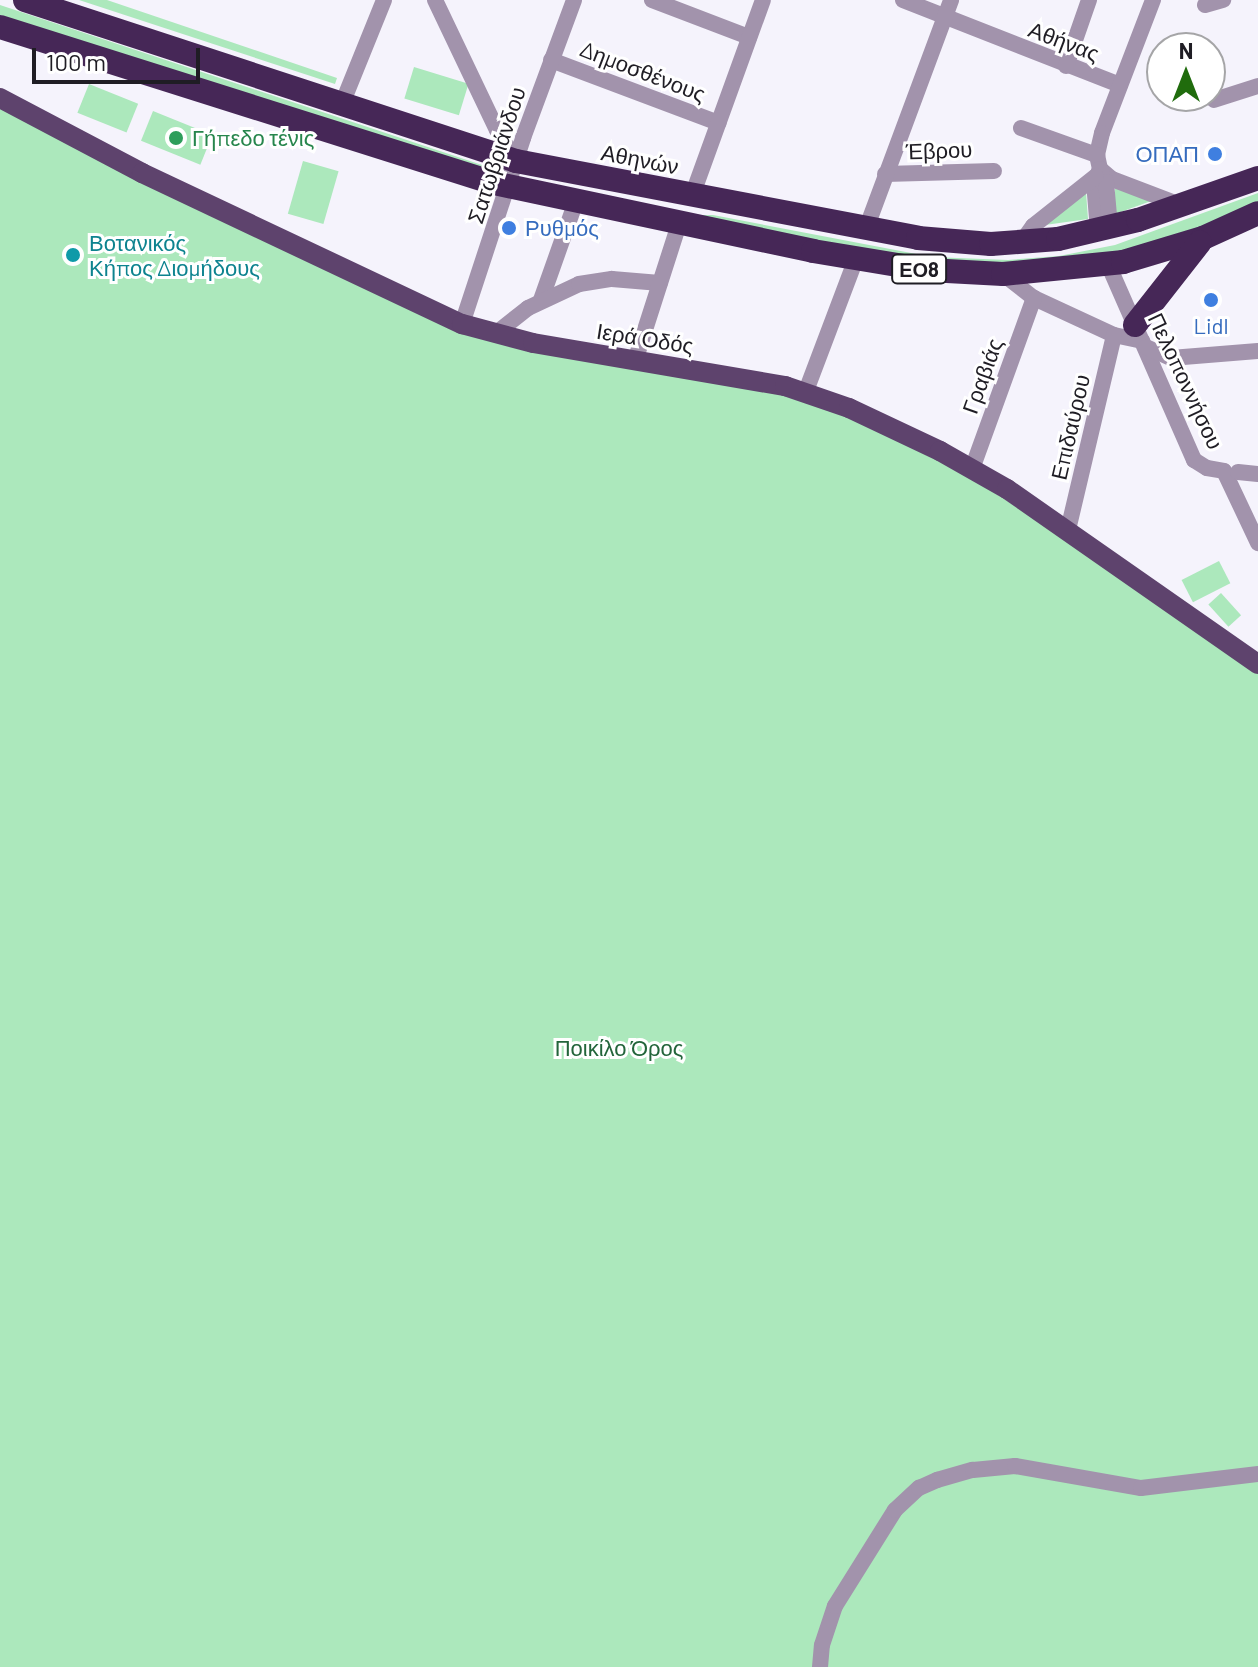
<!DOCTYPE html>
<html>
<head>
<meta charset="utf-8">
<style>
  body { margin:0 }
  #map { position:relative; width:1258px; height:1667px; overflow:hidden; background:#f5f3fc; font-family:Barlow,sans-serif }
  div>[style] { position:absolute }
  .green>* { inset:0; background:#ace8bc; transform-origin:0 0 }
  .minor>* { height:16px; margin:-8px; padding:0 8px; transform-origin:8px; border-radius:8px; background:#a293ac }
  .major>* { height:20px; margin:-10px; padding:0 10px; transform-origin:10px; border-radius:10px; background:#5e436d }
  .highway>* { height:24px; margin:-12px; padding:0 12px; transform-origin:12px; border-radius:12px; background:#462757 }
  .dots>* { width:22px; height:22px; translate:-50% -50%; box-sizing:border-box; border:4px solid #fff; border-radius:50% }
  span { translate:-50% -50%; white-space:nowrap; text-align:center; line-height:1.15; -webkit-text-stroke:6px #fff; paint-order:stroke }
  .shield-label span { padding:2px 6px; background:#fff; border:2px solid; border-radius:6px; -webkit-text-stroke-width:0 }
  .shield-label { font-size:20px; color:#1f1d24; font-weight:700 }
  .street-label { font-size:22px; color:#1f1d24 }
  .leisure-label { font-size:22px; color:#27864d }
  .left { translate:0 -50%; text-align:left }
  .shop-label { font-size:22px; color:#366cbe }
  .right { translate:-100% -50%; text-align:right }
  .culture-label { font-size:22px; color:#0d838f }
  .park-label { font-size:22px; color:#23653b }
  .north { position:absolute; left:1146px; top:32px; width:80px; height:80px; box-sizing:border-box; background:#fff; border:2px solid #a5a5a7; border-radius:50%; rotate:0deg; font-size:22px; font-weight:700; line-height:32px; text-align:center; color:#1f1d24 }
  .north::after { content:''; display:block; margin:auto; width:28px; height:36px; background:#206c0d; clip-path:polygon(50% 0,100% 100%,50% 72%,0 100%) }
  .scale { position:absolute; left:32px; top:48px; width:168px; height:36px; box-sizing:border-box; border:4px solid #1f1d24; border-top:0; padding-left:10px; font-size:24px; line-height:28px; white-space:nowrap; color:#1f1d24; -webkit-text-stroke:6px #fff; paint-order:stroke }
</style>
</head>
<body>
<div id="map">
  <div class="green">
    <div style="clip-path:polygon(79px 0,107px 0,337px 78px,335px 84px)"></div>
    <div style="clip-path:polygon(0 5px,497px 170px,495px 175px,311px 119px,0 15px)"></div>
    <div style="left:414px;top:67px;width:57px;height:33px;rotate:17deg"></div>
    <div style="left:89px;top:84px;width:53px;height:31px;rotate:22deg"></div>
    <div style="clip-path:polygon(0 98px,462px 324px,762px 381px,904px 434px,1258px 664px,1258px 1667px,0 1667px)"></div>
    <div style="left:153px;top:111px;width:64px;height:32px;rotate:22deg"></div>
    <div style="left:303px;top:161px;width:37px;height:55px;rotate:16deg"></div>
    <div style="clip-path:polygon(1115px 187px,1154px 200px,1115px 214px)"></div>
    <div style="clip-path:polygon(1086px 192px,1088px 219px,1045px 225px)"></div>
    <div style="clip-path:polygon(1258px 193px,1258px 204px,1133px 253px,1060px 263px,930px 264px,682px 215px,713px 215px,932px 257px,1008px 260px,1059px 256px,1115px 245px)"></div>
    <div style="left:1219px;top:561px;width:25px;height:42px;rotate:63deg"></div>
    <div style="left:1221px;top:593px;width:30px;height:17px;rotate:48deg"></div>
  </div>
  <div class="minor">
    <div style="left:435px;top:0;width:144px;rotate:64.5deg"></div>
    <div style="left:497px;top:130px;width:34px;rotate:58deg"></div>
    <div style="left:652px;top:0;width:104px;rotate:20.9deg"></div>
    <div style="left:903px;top:0;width:233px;rotate:21.4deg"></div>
    <div style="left:1153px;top:0;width:142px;rotate:111deg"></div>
    <div style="left:1102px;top:133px;width:23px;rotate:103deg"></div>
    <div style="left:1097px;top:155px;width:14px;rotate:78deg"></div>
    <div style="left:1100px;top:169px;width:16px;rotate:40deg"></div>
    <div style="left:1112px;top:179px;width:73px;rotate:20.9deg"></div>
    <div style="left:1205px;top:5px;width:19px;rotate:-16deg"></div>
    <div style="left:551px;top:60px;width:179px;rotate:20.6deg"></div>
    <div style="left:1066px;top:66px;width:70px;rotate:-70.8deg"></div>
    <div style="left:1214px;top:100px;width:46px;rotate:-17.7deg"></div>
    <div style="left:342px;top:104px;width:112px;rotate:-68deg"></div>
    <div style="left:1021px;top:128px;width:81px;rotate:19.6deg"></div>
    <div style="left:885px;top:174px;width:109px;rotate:-1.6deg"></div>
    <div style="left:692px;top:196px;width:208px;rotate:-70.1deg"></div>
    <div style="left:866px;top:229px;width:244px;rotate:-69.6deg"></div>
    <div style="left:1098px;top:230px;width:48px;rotate:-94.8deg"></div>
    <div style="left:1094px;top:182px;width:14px;rotate:-65deg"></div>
    <div style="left:1100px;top:169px;width:14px;rotate:65deg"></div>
    <div style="left:1106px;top:182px;width:45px;rotate:84.9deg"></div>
    <div style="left:1020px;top:244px;width:22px;rotate:-54deg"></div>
    <div style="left:1033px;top:226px;width:80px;rotate:-38.4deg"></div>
    <div style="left:1108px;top:264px;width:214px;rotate:66.3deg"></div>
    <div style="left:1194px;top:460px;width:15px;rotate:32deg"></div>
    <div style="left:1207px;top:468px;width:17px;rotate:10deg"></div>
    <div style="left:1224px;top:471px;width:80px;rotate:64.7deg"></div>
    <div style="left:1003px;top:274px;width:39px;rotate:38deg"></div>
    <div style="left:1034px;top:298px;width:88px;rotate:24.8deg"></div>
    <div style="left:1114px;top:335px;width:29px;rotate:12deg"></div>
    <div style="left:541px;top:300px;width:105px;rotate:-70.5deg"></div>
    <div style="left:462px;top:324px;width:196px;rotate:-71.8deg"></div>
    <div style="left:523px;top:138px;width:147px;rotate:-69.7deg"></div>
    <div style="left:495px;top:334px;width:42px;rotate:-38.2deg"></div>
    <div style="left:528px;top:308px;width:56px;rotate:-25.2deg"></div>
    <div style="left:579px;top:284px;width:33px;rotate:-9deg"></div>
    <div style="left:612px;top:279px;width:48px;rotate:4.8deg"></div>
    <div style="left:1146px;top:347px;width:27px;rotate:24deg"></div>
    <div style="left:1171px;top:358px;width:87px;rotate:-4.6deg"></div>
    <div style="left:635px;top:361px;width:144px;rotate:-72.2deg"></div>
    <div style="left:806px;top:391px;width:141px;rotate:-69.3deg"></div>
    <div style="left:972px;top:469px;width:182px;rotate:-70.1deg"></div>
    <div style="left:1238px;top:472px;width:20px;rotate:6deg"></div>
    <div style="left:1068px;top:530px;width:200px;rotate:-76.7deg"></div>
    <div style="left:820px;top:1667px;width:22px;rotate:-85deg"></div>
    <div style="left:822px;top:1645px;width:41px;rotate:-71.6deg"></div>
    <div style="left:835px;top:1606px;width:113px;rotate:-58deg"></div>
    <div style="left:895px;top:1510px;width:33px;rotate:-43deg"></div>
    <div style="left:919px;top:1488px;width:20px;rotate:-24deg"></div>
    <div style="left:937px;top:1480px;width:37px;rotate:-16deg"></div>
    <div style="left:973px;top:1470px;width:42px;rotate:-5.4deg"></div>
    <div style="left:1015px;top:1466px;width:128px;rotate:9.9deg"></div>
    <div style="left:1141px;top:1488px;width:118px;rotate:-6.8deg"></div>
  </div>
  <div class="major">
    <div style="left:0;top:98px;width:161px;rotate:27.8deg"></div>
    <div style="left:142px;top:173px;width:354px;rotate:25.3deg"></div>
    <div style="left:462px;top:324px;width:73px;rotate:15deg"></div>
    <div style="left:533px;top:343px;width:256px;rotate:9.7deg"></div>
    <div style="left:785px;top:386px;width:68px;rotate:19deg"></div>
    <div style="left:849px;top:408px;width:101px;rotate:25.3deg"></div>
    <div style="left:940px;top:451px;width:77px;rotate:29.6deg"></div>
    <div style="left:1007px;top:489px;width:306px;rotate:34.9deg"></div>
  </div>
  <div class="highway">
    <div style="left:25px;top:0;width:517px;rotate:18.15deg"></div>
    <div style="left:516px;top:161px;width:409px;rotate:10.8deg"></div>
    <div style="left:918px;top:238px;width:73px;rotate:4.7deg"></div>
    <div style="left:991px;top:244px;width:67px;rotate:-4.3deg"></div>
    <div style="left:1058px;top:239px;width:82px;rotate:-13.4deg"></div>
    <div style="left:1138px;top:220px;width:127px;rotate:-19.3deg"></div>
    <div style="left:0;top:27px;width:518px;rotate:17.53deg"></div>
    <div style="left:494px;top:183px;width:326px;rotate:12deg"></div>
    <div style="left:813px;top:251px;width:117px;rotate:9.4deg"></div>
    <div style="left:928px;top:270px;width:75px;rotate:3.1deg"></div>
    <div style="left:1003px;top:274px;width:121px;rotate:-5.7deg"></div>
    <div style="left:1123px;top:262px;width:84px;rotate:-16.7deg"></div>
    <div style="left:1203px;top:238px;width:60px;rotate:-24.4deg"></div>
    <div style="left:1135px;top:325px;width:105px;rotate:-51.9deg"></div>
  </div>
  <div class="dots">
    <div style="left:176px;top:138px;background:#2e9e5b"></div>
    <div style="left:1215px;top:154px;background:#3f7fe0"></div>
    <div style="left:509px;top:228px;background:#3f7fe0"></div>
    <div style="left:73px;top:255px;background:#0f9aa8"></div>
    <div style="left:1211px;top:300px;background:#3f7fe0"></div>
  </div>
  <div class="shield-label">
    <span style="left:919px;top:269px">ΕΟ8</span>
  </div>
  <div class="street-label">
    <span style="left:1064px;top:41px;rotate:21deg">Αθήνας</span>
    <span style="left:643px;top:71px;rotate:21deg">Δημοσθένους</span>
    <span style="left:939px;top:150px;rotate:-2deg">Έβρου</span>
    <span style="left:496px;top:155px;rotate:-72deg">Σατωβριάνδου</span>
    <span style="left:640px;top:159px;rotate:11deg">Αθηνών</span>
    <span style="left:645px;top:338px;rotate:9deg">Ιερά Οδός</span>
    <span style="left:982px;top:376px;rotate:-70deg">Γραβιάς</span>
    <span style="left:1186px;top:381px;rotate:65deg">Πελοποννήσου</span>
    <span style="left:1070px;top:427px;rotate:-77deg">Επιδαύρου</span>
  </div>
  <div class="leisure-label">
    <span class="left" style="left:192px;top:138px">Γήπεδο τένις</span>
  </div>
  <div class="shop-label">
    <span class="right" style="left:1199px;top:154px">ΟΠΑΠ</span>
    <span class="left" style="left:525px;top:228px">Ρυθμός</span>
    <span style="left:1211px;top:326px">Lidl</span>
  </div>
  <div class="culture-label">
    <span class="left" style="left:89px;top:255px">Βοτανικός<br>Κήπος Διομήδους</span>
  </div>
  <div class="park-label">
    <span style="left:619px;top:1048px">Ποικίλο Όρος</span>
  </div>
  <div class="north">N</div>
  <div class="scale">100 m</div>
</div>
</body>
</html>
